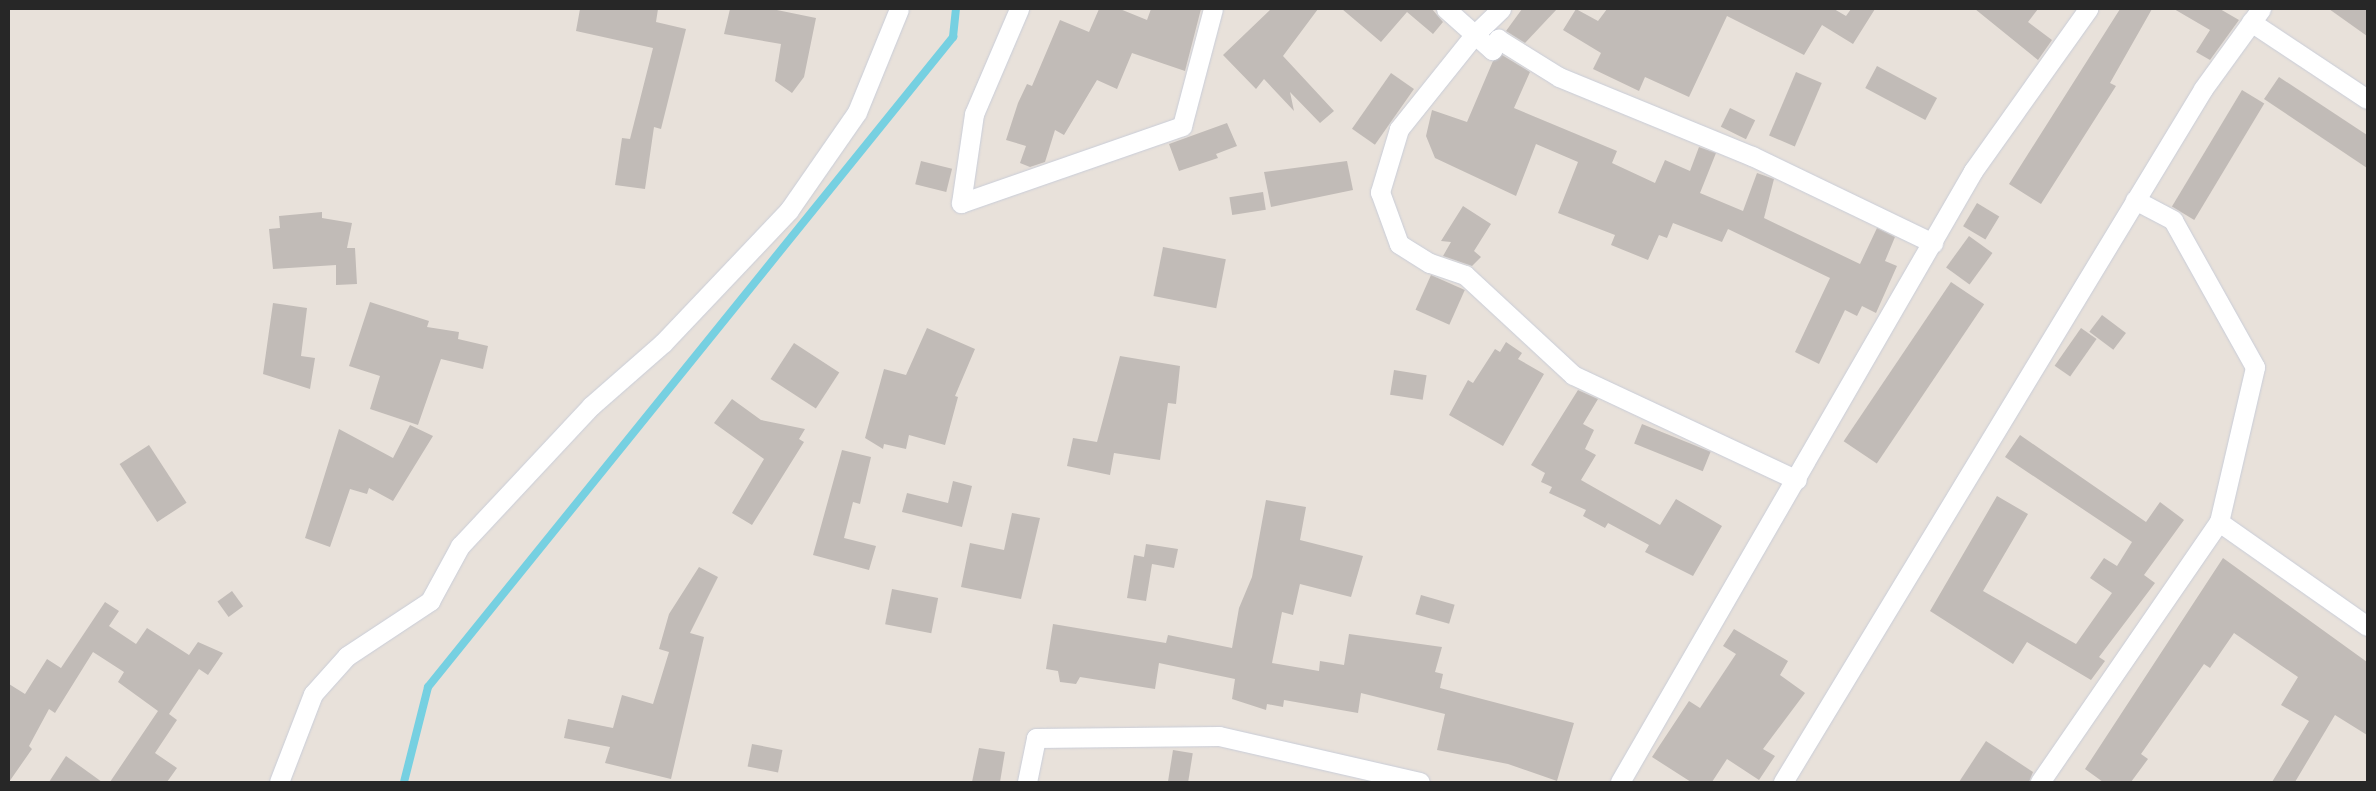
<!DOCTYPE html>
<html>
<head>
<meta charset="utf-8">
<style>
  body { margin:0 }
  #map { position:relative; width:2376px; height:791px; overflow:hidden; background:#e8e1da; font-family:"Sofia Sans Condensed",sans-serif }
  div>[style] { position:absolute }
  .stream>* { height:8px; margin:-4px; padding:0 4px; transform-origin:4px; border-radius:4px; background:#76d0e1 }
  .building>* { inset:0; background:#c1bbb7; transform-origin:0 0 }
  .roads { filter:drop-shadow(0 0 1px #c9cdd8) drop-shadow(0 0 1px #c9cdd8) }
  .minor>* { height:19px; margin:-9.5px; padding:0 9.5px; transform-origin:9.5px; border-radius:9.5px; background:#fff }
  span { translate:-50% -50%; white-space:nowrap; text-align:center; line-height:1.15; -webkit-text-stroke:5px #fff; paint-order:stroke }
  .frame { position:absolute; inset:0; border:10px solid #272727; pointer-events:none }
</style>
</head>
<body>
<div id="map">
  <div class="stream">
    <div style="left:404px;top:782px;width:98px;rotate:-75.8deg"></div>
    <div style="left:428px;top:687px;width:836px;rotate:-51.07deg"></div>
    <div style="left:953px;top:37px;width:28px;rotate:-84deg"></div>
  </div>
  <div class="building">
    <div style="clip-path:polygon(580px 9px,658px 9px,656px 22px,686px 29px,661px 129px,654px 127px,645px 189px,615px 185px,622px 138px,630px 139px,653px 48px,576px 31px)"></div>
    <div style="clip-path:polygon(730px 9px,772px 9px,816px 18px,804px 77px,792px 93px,775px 81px,781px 44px,724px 34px)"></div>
    <div style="clip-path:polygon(1099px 9px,1120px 9px,1147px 20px,1151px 9px,1201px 9px,1185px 71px,1132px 53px,1117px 89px,1097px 80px,1064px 135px,1055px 130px,1045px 162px,1030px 167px,1020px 163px,1026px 146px,1006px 140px,1018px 103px,1027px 84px,1032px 86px,1060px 20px,1089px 32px)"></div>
    <div style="clip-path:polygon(1271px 9px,1318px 9px,1283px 56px,1334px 111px,1320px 123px,1290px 92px,1294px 111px,1264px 79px,1256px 89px,1223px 55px)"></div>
    <div style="clip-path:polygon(1342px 9px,1432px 9px,1443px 22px,1433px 34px,1407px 12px,1381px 42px)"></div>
    <div style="clip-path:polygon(1522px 9px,1557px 9px,1525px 43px,1506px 31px)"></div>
    <div style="clip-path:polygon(1576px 9px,1598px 21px,1607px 9px,1834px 9px,1846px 16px,1851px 9px,1875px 9px,1853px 44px,1822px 25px,1804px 55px,1727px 16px,1689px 97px,1645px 77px,1639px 91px,1593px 69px,1601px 53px,1563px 30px)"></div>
    <div style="clip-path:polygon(1975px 9px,2038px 9px,2028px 22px,2052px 40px,2038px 60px)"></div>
    <div style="clip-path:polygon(2120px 9px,2152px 9px,2110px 83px,2116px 86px,2041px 204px,2009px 184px)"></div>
    <div style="clip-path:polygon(2174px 9px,2220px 9px,2239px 20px,2210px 60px,2196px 52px,2210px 30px)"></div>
    <div style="clip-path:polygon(2329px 9px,2367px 9px,2367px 36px)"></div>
    <div style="clip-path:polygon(1502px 55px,1530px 72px,1514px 108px,1617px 151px,1612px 163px,1655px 183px,1665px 160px,1690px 171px,1699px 147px,1716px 153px,1700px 193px,1743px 211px,1757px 173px,1774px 179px,1764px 218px,1860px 264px,1877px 228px,1895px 237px,1885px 261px,1897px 266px,1876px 313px,1862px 306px,1857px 316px,1845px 310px,1819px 364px,1795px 352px,1830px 278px,1728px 229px,1722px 242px,1673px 223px,1667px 238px,1659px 235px,1648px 260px,1611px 245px,1615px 235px,1558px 213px,1578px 162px,1536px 144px,1516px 196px,1435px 158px,1426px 136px,1432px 110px,1467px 122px,1493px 61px)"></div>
    <div style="left:1877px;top:66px;width:68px;height:25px;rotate:28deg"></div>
    <div style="left:1796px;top:72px;width:28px;height:69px;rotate:23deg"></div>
    <div style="left:1391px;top:73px;width:28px;height:68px;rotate:35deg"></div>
    <div style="clip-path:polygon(2279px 77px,2367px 135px,2367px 168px,2264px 99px)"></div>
    <div style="left:2242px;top:90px;width:26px;height:136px;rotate:31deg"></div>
    <div style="left:1730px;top:108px;width:28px;height:21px;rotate:26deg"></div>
    <div style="clip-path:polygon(1227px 123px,1237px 146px,1216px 154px,1218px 158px,1179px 171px,1169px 144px)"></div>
    <div style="left:921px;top:161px;width:32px;height:24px;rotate:14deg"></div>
    <div style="clip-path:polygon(1347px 161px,1353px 190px,1271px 207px,1264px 172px)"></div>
    <div style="left:1263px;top:192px;width:18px;height:34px;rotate:81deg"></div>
    <div style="left:1977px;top:203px;width:26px;height:27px;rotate:31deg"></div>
    <div style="clip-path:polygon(1463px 206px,1491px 224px,1474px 251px,1481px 257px,1472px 266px,1443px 256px,1451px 242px,1441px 241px)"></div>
    <div style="clip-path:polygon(322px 212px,322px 218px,352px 223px,347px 248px,355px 248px,357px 284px,336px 285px,336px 265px,273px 269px,269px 229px,280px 228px,279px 216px)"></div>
    <div style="left:1969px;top:236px;width:29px;height:39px;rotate:36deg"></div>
    <div style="left:1163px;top:247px;width:64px;height:50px;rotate:11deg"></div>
    <div style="left:1431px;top:275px;width:37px;height:38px;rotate:24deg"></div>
    <div style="left:1951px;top:282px;width:40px;height:192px;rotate:34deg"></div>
    <div style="clip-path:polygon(370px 302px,429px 321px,427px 327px,459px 332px,458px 339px,488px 346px,483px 369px,441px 359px,418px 425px,370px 409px,380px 376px,349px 366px)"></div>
    <div style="clip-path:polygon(273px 303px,307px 308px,301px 356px,315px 358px,310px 389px,263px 374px)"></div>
    <div style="left:2102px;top:315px;width:30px;height:21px;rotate:37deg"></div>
    <div style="clip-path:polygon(927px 328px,975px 349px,955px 396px,958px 397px,945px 445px,909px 435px,906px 449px,884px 444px,883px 449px,865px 438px,884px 369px,906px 375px)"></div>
    <div style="left:2081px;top:328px;width:19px;height:46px;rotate:35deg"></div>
    <div style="clip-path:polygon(1506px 342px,1522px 353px,1518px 359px,1544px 374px,1503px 446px,1449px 415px,1468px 380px,1473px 383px,1495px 349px,1500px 352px)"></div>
    <div style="left:794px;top:343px;width:54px;height:43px;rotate:33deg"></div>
    <div style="clip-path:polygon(1120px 356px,1180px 366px,1176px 404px,1168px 403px,1160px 460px,1114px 453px,1110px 475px,1067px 466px,1073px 438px,1097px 442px)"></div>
    <div style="left:1394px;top:370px;width:33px;height:25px;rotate:9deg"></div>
    <div style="clip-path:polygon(1578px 390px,1598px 399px,1583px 424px,1594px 430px,1585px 449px,1596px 455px,1581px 480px,1660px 525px,1676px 499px,1722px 526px,1693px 576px,1645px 552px,1649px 545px,1608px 523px,1605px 528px,1583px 516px,1586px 510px,1549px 493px,1552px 487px,1541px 482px,1545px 473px,1531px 465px)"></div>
    <div style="clip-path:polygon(732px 399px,761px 420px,805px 429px,799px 439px,804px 442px,752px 525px,732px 513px,764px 459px,714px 423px)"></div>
    <div style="left:1642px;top:424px;width:74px;height:21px;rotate:22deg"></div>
    <div style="clip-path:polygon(410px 425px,433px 436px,393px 501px,369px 488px,367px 494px,350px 489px,330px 547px,305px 538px,339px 429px,393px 458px)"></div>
    <div style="clip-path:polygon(2020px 435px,2146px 522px,2160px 502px,2184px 520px,2144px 575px,2155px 583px,2099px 657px,2105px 661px,2091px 680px,2027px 642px,2013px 664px,1930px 611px,1997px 496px,2028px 514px,1983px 591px,2076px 644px,2112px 593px,2090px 578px,2104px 558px,2117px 566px,2132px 542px,2005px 457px)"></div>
    <div style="left:149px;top:445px;width:69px;height:35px;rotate:57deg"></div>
    <div style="clip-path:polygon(842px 450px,871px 457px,860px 504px,853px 502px,844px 538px,876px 546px,869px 570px,813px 555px)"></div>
    <div style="clip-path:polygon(953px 481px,972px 486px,962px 527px,902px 512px,907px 493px,948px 503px)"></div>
    <div style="clip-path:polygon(1266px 500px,1306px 507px,1300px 540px,1363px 556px,1351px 597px,1300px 584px,1293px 615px,1282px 612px,1272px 663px,1319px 671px,1320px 661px,1344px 665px,1349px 634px,1442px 647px,1435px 672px,1443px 674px,1440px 688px,1574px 723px,1557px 781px,1508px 764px,1437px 750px,1445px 714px,1361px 693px,1358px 713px,1284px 700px,1283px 707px,1267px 704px,1266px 710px,1232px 699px,1235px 679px,1159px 663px,1155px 689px,1080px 677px,1076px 684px,1060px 682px,1058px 671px,1046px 669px,1053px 624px,1166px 643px,1168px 635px,1232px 648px,1239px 608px,1252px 577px)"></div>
    <div style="clip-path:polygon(1012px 513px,1040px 518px,1021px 599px,961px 587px,970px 543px,1004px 550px)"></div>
    <div style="clip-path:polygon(1146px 544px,1178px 549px,1174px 568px,1152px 564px,1146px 601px,1127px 598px,1134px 555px,1144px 557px)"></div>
    <div style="clip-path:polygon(2223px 558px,2367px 662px,2367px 735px,2335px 715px,2295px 782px,2272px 782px,2309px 721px,2281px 705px,2298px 677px,2234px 633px,2210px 668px,2204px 664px,2141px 754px,2148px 759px,2131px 782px,2103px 782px,2085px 769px)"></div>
    <div style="clip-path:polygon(699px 567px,718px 577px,690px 633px,704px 637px,671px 779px,605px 763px,610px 747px,564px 738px,568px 719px,613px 728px,622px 695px,653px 704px,669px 652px,659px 649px,669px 614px)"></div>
    <div style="left:892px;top:589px;width:47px;height:36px;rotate:11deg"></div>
    <div style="left:232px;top:591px;width:19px;height:18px;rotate:54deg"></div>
    <div style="left:1421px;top:595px;width:35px;height:20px;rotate:16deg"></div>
    <div style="clip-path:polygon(105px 602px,119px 611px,109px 626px,136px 644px,147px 628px,189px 655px,198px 642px,223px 653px,208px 675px,199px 669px,169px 714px,177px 720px,155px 753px,177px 768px,167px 782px,110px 782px,158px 711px,118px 682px,124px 672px,93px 652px,55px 713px,49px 709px,29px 746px,32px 749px,9px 782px,9px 684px,25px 694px,47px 659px,61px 668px)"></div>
    <div style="clip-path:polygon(1734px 629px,1788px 661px,1780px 675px,1805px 693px,1763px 749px,1775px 756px,1759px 780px,1727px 759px,1712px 782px,1691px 782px,1652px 757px,1689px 701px,1700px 708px,1736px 654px,1723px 646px)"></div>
    <div style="clip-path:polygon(1986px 741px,2033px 772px,2029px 782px,1959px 782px)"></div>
    <div style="left:752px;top:744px;width:31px;height:23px;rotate:11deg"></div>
    <div style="clip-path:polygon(979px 748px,1005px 752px,1000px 782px,972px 782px)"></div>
    <div style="left:1173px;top:750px;width:20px;height:32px;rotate:9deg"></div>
    <div style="clip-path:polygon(66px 756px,102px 782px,49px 782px)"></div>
  </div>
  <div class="roads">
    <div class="minor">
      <div style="left:1019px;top:9px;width:114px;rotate:113.2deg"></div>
      <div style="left:974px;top:114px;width:90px;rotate:98.3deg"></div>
      <div style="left:961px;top:203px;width:234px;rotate:-19.2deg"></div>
      <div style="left:1182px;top:126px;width:121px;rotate:-75.2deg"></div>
      <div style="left:1446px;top:9px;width:62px;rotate:41.7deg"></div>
      <div style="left:1492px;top:50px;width:13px;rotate:-61deg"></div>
      <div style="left:1498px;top:39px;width:72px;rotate:31.9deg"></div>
      <div style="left:1559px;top:77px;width:209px;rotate:22.3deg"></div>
      <div style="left:1752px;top:156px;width:201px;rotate:25.7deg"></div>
      <div style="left:1501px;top:9px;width:36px;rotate:136deg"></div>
      <div style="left:1475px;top:34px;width:122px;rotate:128.7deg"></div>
      <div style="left:1399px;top:129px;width:66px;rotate:106.8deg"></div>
      <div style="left:1380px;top:192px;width:55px;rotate:69.9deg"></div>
      <div style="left:1399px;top:244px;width:36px;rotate:32deg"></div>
      <div style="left:1430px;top:263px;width:37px;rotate:19deg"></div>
      <div style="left:1465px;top:275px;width:147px;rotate:42.8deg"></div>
      <div style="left:1573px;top:375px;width:247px;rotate:25.1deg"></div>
      <div style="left:2251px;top:22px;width:139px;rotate:33.6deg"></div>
      <div style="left:2219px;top:522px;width:181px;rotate:35.1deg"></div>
      <div style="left:279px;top:782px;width:94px;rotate:-68.9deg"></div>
      <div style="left:313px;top:694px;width:51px;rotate:-48.2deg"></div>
      <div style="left:347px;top:656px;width:100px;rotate:-33.5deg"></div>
      <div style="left:430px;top:601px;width:63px;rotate:-61.4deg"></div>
      <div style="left:460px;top:546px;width:192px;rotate:-46.9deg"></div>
      <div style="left:591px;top:406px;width:96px;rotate:-41.2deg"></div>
      <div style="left:663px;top:343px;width:183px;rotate:-46.5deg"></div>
      <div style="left:789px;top:210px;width:119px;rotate:-55.2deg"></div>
      <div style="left:857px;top:112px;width:111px;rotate:-67.8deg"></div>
      <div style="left:1027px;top:782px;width:45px;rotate:-78.4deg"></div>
      <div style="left:1036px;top:738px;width:183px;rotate:-0.6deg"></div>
      <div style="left:1219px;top:736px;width:206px;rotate:12.9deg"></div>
      <div style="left:1620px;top:782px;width:706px;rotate:-59.98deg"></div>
      <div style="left:1973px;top:171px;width:199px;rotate:-54.6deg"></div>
      <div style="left:1783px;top:782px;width:810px;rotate:-58.78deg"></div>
      <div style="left:2203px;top:89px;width:99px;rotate:-54.1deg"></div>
      <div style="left:2040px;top:782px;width:316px;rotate:-55.5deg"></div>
      <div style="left:2219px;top:522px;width:159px;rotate:-76.9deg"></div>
      <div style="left:2255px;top:367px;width:168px;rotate:-119.2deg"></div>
      <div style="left:2173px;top:220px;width:43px;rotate:-152.2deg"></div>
    </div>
  </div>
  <div class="frame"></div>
</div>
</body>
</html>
